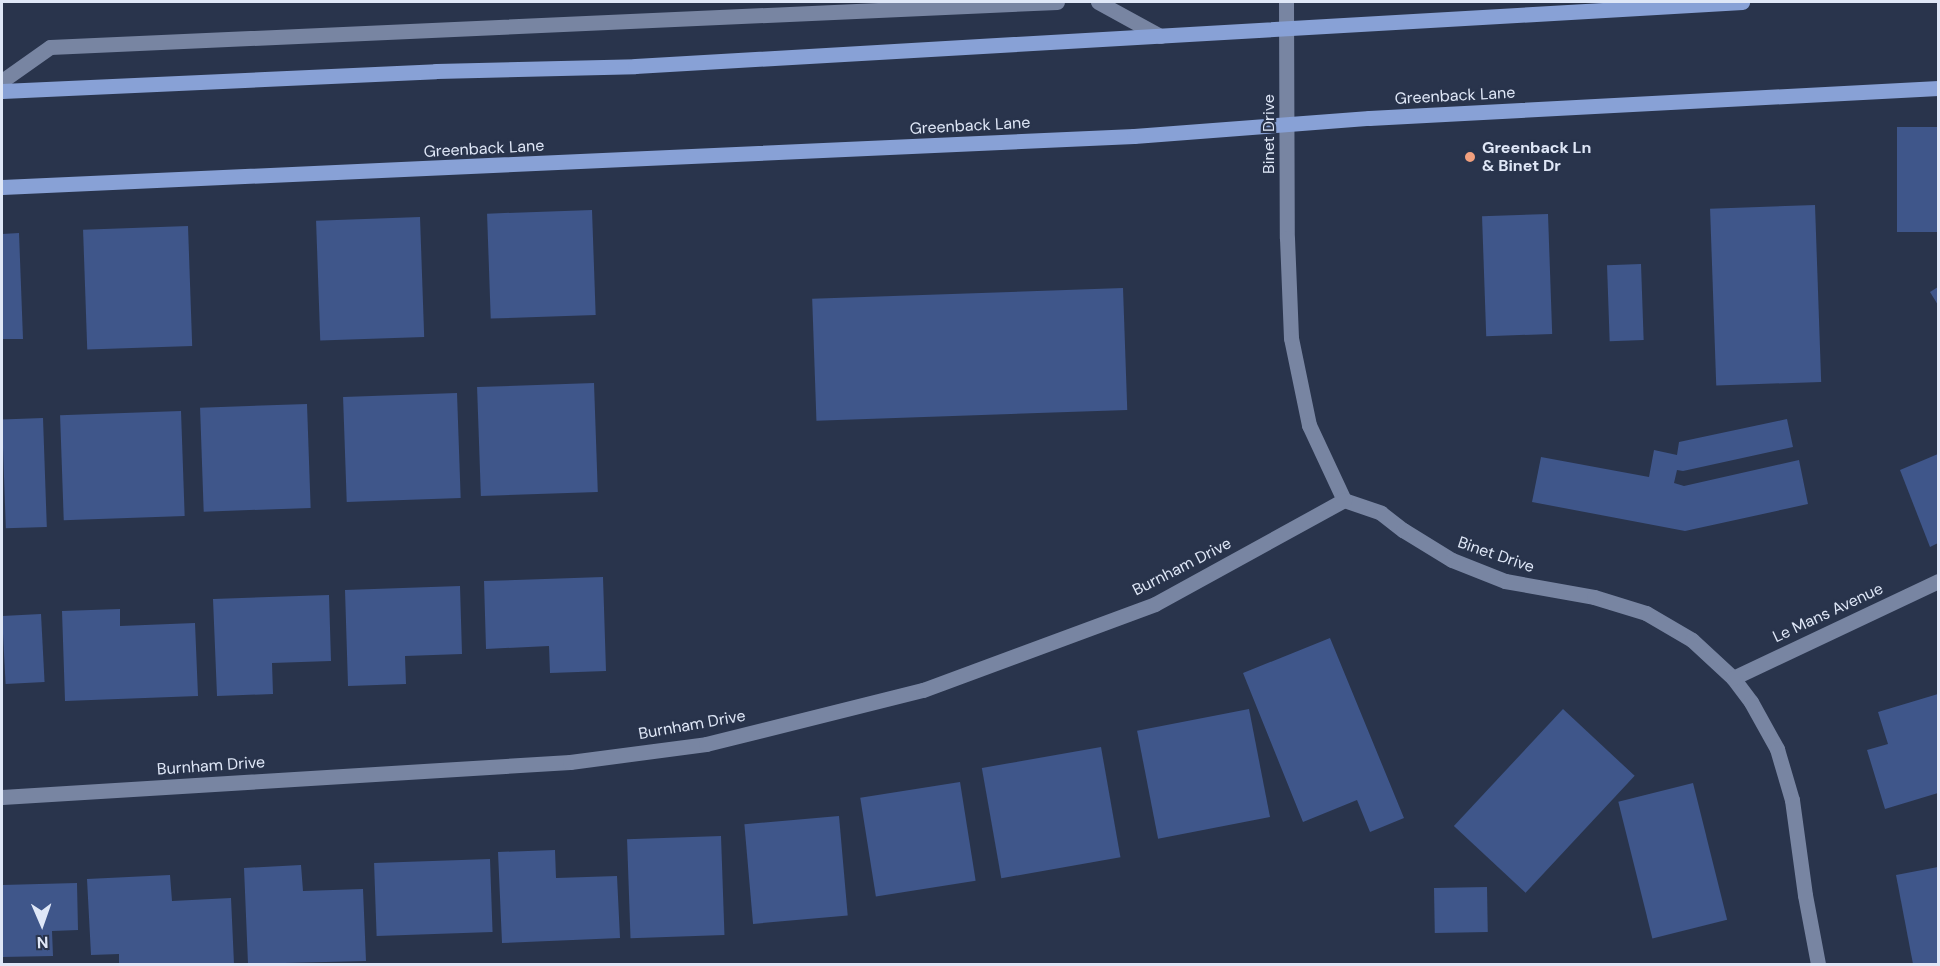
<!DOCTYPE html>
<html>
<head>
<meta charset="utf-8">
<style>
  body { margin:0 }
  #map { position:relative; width:1940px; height:966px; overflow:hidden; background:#29344c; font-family:"DM Sans",sans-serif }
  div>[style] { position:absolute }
  .building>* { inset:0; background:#3f568a; transform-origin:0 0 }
  .minor>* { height:15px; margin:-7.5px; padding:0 7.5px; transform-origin:7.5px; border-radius:7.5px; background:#7885a2 }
  .primary>* { height:15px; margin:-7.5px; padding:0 7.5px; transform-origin:7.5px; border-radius:7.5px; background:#88a1d6 }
  .dots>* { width:16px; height:16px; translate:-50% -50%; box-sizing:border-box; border:3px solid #29344c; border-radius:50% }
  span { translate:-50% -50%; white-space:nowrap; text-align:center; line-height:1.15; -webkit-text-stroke:4.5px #29344c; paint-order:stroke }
  .street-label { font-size:16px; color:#dfe7f7 }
  .poi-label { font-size:16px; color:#dfe7f7; font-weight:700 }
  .left { translate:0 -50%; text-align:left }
  .frame { position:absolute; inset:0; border:3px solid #dfe7f7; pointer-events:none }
  .north { position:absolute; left:12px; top:894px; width:60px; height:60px; -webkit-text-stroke:4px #29344c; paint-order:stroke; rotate:178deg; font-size:16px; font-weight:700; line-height:24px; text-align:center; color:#dfe7f7 }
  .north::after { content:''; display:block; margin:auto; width:21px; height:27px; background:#dfe7f7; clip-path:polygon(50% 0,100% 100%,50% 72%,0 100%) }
</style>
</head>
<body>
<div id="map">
  <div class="building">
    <div style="left:1938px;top:127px;width:105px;height:41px;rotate:90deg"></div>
    <div style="left:1815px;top:205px;width:177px;height:105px;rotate:88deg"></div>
    <div style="left:592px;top:210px;width:105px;height:105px;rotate:88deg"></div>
    <div style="left:1548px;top:214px;width:120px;height:66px;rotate:88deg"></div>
    <div style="left:420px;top:217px;width:120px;height:104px;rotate:88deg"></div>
    <div style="left:188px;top:226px;width:120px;height:105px;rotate:88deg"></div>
    <div style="clip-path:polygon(19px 233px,23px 339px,2px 339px,2px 234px)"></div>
    <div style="left:1641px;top:264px;width:76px;height:34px;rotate:88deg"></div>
    <div style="clip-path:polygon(1938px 287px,1938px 305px,1930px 292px)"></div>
    <div style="left:1123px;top:288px;width:122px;height:311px;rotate:88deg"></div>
    <div style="left:594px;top:383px;width:109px;height:117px;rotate:88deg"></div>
    <div style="left:457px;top:393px;width:105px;height:114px;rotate:88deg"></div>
    <div style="left:307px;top:404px;width:104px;height:107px;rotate:88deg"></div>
    <div style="left:181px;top:411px;width:105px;height:121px;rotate:88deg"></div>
    <div style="left:43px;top:418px;width:109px;height:41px;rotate:88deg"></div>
    <div style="clip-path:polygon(1787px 419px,1793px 447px,1683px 471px,1677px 470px,1674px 483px,1684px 486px,1799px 460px,1808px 504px,1685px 531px,1532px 502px,1541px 457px,1649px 477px,1654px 450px,1677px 455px,1679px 442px)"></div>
    <div style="clip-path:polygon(1938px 454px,1938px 543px,1930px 547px,1900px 470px)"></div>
    <div style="clip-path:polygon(603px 577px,606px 671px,550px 673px,549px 646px,486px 649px,484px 581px)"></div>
    <div style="clip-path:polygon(460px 586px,462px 654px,405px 656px,406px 684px,348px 686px,345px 590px)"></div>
    <div style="clip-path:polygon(329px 595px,331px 661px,272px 663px,273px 694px,217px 696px,213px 599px)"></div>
    <div style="clip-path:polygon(120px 609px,120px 626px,195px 623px,198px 696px,65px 701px,62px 611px)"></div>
    <div style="left:41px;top:614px;width:68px;height:39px;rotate:87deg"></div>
    <div style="clip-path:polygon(1330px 638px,1404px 818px,1370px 832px,1357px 800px,1303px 822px,1243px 673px)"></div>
    <div style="clip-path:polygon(1938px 694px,1938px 793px,1885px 809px,1867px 750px,1888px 744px,1878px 712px)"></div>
    <div style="left:1249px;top:709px;width:110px;height:114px;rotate:79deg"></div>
    <div style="left:1563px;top:709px;width:98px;height:160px;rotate:43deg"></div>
    <div style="left:1101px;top:747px;width:112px;height:121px;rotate:80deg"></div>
    <div style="left:960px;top:782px;width:100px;height:101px;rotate:81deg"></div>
    <div style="left:1693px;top:783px;width:141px;height:77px;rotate:76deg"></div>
    <div style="left:839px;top:816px;width:100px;height:95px;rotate:85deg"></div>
    <div style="left:721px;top:836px;width:99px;height:94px;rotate:88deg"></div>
    <div style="clip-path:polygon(555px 850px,556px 878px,617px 876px,620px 938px,502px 943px,498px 852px)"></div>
    <div style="left:490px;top:859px;width:73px;height:116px;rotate:88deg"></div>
    <div style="clip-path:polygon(301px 865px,303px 891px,363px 889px,366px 961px,248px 964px,244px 868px)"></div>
    <div style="clip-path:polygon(1938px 867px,1938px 964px,1913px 964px,1896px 875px)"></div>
    <div style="clip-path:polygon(170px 875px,172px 901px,231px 898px,234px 964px,119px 964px,119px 954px,91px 955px,87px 879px)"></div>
    <div style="clip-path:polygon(77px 883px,78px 930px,52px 931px,53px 956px,2px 957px,2px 885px)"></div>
    <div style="left:1487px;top:887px;width:45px;height:53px;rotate:89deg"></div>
  </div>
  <div class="minor">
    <div style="left:1098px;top:2px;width:71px;rotate:28.7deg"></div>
    <div style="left:1286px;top:2px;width:236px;rotate:89.8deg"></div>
    <div style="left:1287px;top:238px;width:100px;rotate:87.7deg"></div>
    <div style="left:1291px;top:338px;width:89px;rotate:78.3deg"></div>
    <div style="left:1309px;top:425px;width:83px;rotate:65deg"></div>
    <div style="left:1344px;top:500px;width:39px;rotate:19deg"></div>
    <div style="left:1381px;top:513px;width:28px;rotate:38deg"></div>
    <div style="left:1403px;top:530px;width:57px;rotate:31.5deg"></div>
    <div style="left:1452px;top:560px;width:57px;rotate:21.6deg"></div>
    <div style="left:1505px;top:581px;width:90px;rotate:10.2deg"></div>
    <div style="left:1594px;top:597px;width:54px;rotate:17.1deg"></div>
    <div style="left:1646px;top:613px;width:53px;rotate:30.4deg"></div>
    <div style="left:1692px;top:640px;width:56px;rotate:42.8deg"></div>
    <div style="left:1733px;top:678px;width:30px;rotate:53deg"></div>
    <div style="left:1751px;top:702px;width:54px;rotate:61deg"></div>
    <div style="left:1777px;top:749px;width:53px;rotate:73.6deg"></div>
    <div style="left:1792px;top:800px;width:96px;rotate:82.2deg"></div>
    <div style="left:1805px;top:895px;width:70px;rotate:79.3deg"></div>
    <div style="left:2px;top:81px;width:59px;rotate:-35.3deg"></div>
    <div style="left:50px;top:47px;width:1008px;rotate:-2.56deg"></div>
    <div style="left:1733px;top:678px;width:227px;rotate:-25.3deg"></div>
    <div style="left:2px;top:797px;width:569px;rotate:-3.53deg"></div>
    <div style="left:570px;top:762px;width:137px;rotate:-7.5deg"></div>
    <div style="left:706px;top:744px;width:224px;rotate:-14deg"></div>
    <div style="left:923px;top:690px;width:247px;rotate:-20.3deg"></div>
    <div style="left:1155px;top:604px;width:216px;rotate:-28.8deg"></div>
  </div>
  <div class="primary">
    <div style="left:2px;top:91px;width:434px;rotate:-2.6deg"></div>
    <div style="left:436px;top:71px;width:199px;rotate:-1.4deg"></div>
    <div style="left:635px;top:66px;width:1109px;rotate:-3.31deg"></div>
    <div style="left:2px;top:187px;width:1133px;rotate:-2.58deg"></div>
    <div style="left:1134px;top:136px;width:236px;rotate:-4.4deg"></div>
    <div style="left:1369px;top:118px;width:570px;rotate:-3.02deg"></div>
  </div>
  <div class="dots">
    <div style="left:1470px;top:157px;background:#f2a07e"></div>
  </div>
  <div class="street-label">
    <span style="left:1455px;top:96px;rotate:-3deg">Greenback Lane</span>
    <span style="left:970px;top:126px;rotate:-3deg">Greenback Lane</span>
    <span style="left:1269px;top:134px;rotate:-90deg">Binet Drive</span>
    <span style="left:484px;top:149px;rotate:-3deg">Greenback Lane</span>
    <span style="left:1496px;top:555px;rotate:19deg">Binet Drive</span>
    <span style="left:1182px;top:567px;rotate:-27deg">Burnham Drive</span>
    <span style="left:1828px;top:613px;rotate:-25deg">Le Mans Avenue</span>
    <span style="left:692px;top:725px;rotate:-10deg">Burnham Drive</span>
    <span style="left:211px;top:766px;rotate:-4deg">Burnham Drive</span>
  </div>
  <div class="poi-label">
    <span class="left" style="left:1482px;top:157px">Greenback Ln<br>&amp; Binet Dr</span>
  </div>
  <div class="frame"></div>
  <div class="north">N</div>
</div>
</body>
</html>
